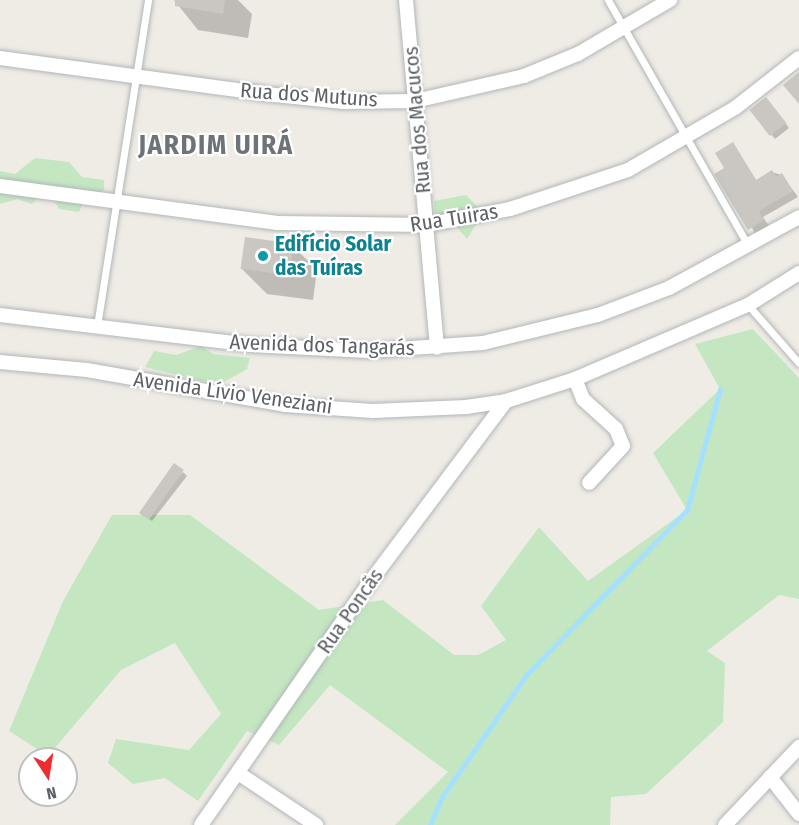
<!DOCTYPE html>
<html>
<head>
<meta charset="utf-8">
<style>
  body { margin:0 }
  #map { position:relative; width:799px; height:825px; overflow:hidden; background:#efece5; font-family:"Fira Sans Condensed",sans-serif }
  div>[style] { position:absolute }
  .green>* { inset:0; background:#c4e7c1 }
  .shadow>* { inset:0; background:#0003 }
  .stream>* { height:4.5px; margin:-2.25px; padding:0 2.25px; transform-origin:2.25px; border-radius:2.25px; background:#a5e0ff }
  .building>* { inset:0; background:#cac7c2; transform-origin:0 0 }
  .roads { filter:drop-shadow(0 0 2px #b2b6ba) drop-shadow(0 0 2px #b2b6ba) }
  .service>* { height:7px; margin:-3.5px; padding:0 3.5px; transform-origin:3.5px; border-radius:3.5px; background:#fff }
  .minor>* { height:14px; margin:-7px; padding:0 7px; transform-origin:7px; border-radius:7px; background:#fff }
  .dots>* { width:16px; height:16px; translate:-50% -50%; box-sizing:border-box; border:3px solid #fff; border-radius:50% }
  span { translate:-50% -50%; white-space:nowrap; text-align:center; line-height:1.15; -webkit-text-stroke:4.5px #fff; paint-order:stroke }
  .street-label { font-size:21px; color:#5d6166 }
  .culture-label { font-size:21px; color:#0d838f; font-weight:700 }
  .left { translate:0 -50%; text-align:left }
  .district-label { font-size:27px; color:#6e7378; font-weight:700; letter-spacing:1.5px }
  .north { position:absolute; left:18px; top:747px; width:60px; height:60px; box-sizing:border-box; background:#fff; border:2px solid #bec0c2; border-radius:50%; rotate:168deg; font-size:16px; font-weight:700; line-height:24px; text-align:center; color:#5d6166 }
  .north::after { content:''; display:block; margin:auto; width:21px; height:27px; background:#ed2d2f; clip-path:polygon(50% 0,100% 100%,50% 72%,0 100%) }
</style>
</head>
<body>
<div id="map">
  <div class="green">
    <div style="clip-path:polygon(35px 158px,69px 162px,82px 177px,104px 180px,104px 191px,87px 194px,79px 212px,59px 209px,46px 187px,32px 204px,17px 199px,0 204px,0 171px,15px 174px)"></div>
    <div style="clip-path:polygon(466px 195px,478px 207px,477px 223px,467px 239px,454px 224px,435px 217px,434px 201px)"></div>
    <div style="clip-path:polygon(753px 329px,799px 378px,799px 599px,779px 595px,707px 651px,725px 663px,723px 722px,646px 794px,611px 797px,610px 825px,395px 825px,448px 772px,330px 685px,279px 745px,247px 731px,198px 801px,165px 778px,133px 784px,108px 763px,116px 739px,189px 750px,221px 714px,175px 643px,121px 670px,48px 756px,9px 731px,63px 601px,112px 515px,190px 515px,319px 610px,383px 600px,454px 655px,478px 655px,506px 640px,481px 606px,539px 527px,588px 581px,687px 510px,653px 453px,720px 389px,695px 344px)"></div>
    <div style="clip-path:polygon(201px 346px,213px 354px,250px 358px,247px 369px,219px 385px,145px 367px,154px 351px,176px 355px)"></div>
  </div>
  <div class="shadow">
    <div style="clip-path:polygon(174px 0,238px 0,252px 14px,248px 38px,198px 30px)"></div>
    <div style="clip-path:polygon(770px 103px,789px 128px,775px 139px,751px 110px)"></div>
    <div style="clip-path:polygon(732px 144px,757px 181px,771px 172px,782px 175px,798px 197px,763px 217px,769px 226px,755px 234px,726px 169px)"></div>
    <div style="clip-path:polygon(292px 245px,317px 270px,313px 300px,267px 294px,242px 269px)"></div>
    <div style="clip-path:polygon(183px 472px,187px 476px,152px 521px,143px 515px)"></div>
  </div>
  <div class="stream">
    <div style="left:430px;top:825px;width:30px;rotate:-67deg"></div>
    <div style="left:442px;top:797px;width:151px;rotate:-55.3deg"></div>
    <div style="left:528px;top:673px;width:228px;rotate:-45.7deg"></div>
    <div style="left:687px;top:510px;width:125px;rotate:-74.7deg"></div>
  </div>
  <div class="building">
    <div style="clip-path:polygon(175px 0,225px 0,223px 14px,175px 6px)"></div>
    <div style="clip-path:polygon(799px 72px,799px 104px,783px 85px)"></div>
    <div style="left:766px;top:97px;width:33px;height:21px;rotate:52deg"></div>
    <div style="clip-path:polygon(733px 142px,756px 180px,772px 170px,776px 177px,782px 173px,793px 191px,759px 211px,764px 220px,748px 230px,714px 174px,724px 168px,715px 153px)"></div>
    <div style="left:245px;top:237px;width:49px;height:32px;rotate:8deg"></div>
    <div style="left:174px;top:463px;width:12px;height:61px;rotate:35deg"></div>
  </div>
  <div class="roads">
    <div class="service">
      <div style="left:608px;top:0;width:282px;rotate:60.3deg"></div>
      <div style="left:748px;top:305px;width:77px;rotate:48.7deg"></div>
      <div style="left:97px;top:326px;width:330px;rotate:-81.1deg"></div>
    </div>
    <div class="minor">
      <div style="left:406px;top:0;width:349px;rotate:84.9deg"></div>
      <div style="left:0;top:58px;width:267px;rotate:7.7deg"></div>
      <div style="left:265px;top:94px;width:79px;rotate:5.8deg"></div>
      <div style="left:344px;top:102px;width:71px;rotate:-0.8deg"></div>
      <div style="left:415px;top:101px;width:112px;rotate:-12.9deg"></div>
      <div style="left:524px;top:76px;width:58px;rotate:-22.2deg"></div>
      <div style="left:578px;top:54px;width:107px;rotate:-30.4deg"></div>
      <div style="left:0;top:186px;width:280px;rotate:7.6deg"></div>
      <div style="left:278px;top:223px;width:148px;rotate:0.8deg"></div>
      <div style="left:426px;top:225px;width:86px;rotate:-10.8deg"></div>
      <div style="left:510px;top:209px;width:124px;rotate:-18.3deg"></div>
      <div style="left:628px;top:170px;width:124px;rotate:-30.1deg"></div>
      <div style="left:735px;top:108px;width:81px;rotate:-38deg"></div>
      <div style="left:0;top:315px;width:252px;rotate:6.8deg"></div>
      <div style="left:250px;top:345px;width:119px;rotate:2.9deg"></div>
      <div style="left:369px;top:351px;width:114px;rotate:-4deg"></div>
      <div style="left:483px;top:343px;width:118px;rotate:-13.7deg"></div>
      <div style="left:598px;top:315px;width:76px;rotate:-20.8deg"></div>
      <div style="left:669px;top:288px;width:148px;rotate:-28.6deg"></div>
      <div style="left:0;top:362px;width:87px;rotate:5.3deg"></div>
      <div style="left:87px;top:370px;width:201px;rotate:10deg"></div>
      <div style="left:285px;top:405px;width:88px;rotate:3.9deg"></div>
      <div style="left:373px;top:411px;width:93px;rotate:-2.5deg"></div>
      <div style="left:466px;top:407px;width:40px;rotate:-8.5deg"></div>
      <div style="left:506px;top:401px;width:72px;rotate:-17.7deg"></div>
      <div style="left:575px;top:379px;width:188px;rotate:-23.2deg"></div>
      <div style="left:748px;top:305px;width:60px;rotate:-32.1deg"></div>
      <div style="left:575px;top:379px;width:22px;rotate:68deg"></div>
      <div style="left:583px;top:399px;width:45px;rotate:42.3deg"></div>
      <div style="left:616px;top:429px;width:18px;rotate:68deg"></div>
      <div style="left:623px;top:446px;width:50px;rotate:132.6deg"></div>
      <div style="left:238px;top:773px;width:94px;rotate:33.7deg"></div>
      <div style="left:770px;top:777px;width:47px;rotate:51.9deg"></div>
      <div style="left:201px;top:825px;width:291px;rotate:-55.2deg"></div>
      <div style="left:367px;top:586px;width:231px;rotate:-53.1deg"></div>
      <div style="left:725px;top:825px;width:108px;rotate:-46.5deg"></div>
    </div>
  </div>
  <div class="dots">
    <div style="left:263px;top:256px;background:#0f9aa8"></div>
  </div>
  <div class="street-label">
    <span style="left:309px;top:95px;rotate:4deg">Rua dos Mutuns</span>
    <span style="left:417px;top:120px;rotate:-95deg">Rua dos Macucos</span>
    <span style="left:454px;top:218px;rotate:-9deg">Rua Tuiras</span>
    <span style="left:322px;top:345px;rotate:2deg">Avenida dos Tangarás</span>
    <span style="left:233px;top:393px;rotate:8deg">Avenida Lívio Veneziani</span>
    <span style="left:350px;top:611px;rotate:-55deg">Rua Poncãs</span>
  </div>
  <div class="culture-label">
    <span class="left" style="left:275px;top:256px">Edifício Solar<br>das Tuíras</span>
  </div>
  <div class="district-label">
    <span style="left:216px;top:146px">JARDIM UIRÁ</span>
  </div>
  <div class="north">N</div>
</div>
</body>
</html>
